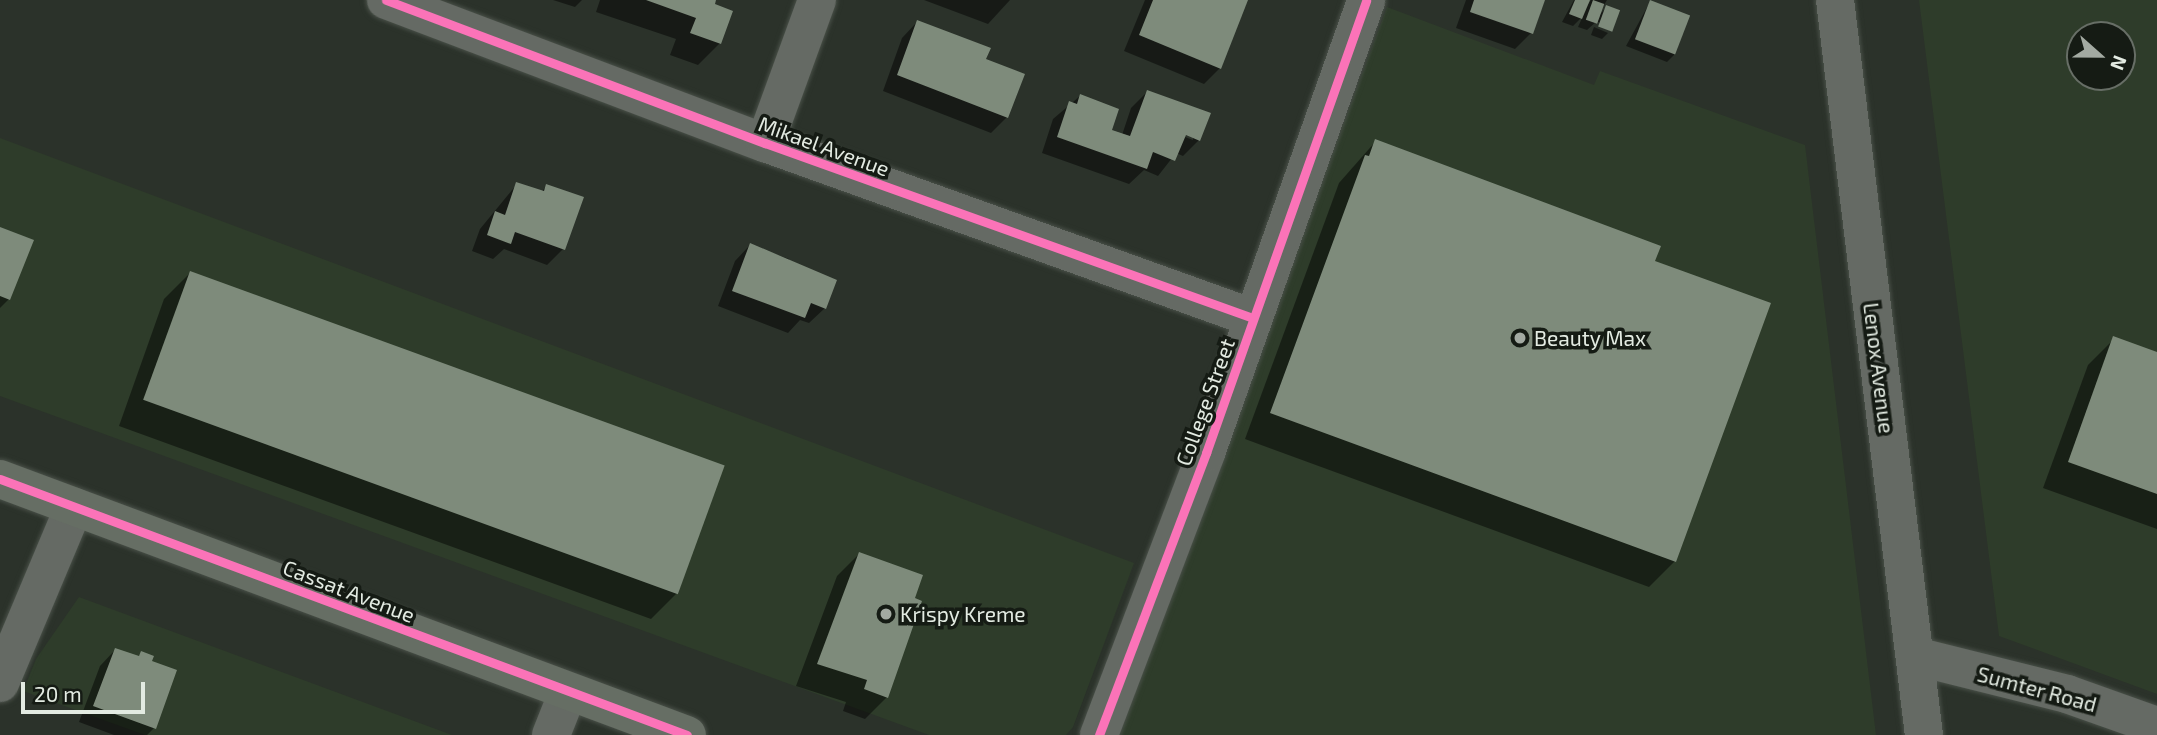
<!DOCTYPE html>
<html>
<head>
<meta charset="utf-8">
<style>
  body { margin:0 }
  #map { position:relative; width:2157px; height:735px; overflow:hidden; background:#2b322a; font-family:"Exo 2",sans-serif }
  div>[style] { position:absolute }
  .built>* { inset:0; background:#2e3c2a }
  .shadow>* { inset:0; background:#0007 }
  .building>* { inset:0; background:#7e8b7b; transform-origin:0 0 }
  .roads { filter:drop-shadow(0 0 2px #495048) drop-shadow(0 0 2px #495048) }
  .minor>* { height:38px; margin:-19px; padding:0 19px; transform-origin:19px; border-radius:19px; background:#656a64 }
  .secondary>* { height:38px; margin:-19px; padding:0 19px; transform-origin:19px; border-radius:19px; background:#656a64 }
  .primary>* { height:38px; margin:-19px; padding:0 19px; transform-origin:19px; border-radius:19px; background:#666e64 }
  .cycleway>* { height:9px; margin:-4.5px; padding:0 4.5px; transform-origin:4.5px; border-radius:4.5px; background:#fb73b8 }
  .dots>* { width:19px; height:19px; translate:-50% -50%; box-sizing:border-box; border:4px solid #151b14; border-radius:50% }
  span { translate:-50% -50%; white-space:nowrap; text-align:center; line-height:1.15; -webkit-text-stroke:7px #151b14; paint-order:stroke }
  .street-label { font-size:21px; color:#e3ebe2 }
  .poi-label { font-size:21px; color:#e3ebe2 }
  .left { translate:0 -50%; text-align:left }
  .north { position:absolute; left:2066px; top:21px; width:70px; height:70px; box-sizing:border-box; background:#151b14; border:2px solid #676e66; border-radius:50%; rotate:111deg; font-size:19px; font-weight:700; line-height:28px; text-align:center; color:#e3ebe2 }
  .north::after { content:''; display:block; margin:auto; width:24px; height:32px; background:#a3aaa2; clip-path:polygon(50% 0,100% 100%,50% 72%,0 100%) }
  .scale { position:absolute; left:21px; top:682px; width:124px; height:32px; box-sizing:border-box; border:4px solid #e3ebe2; border-top:0; padding-left:9px; font-size:21px; line-height:24px; white-space:nowrap; color:#e3ebe2; -webkit-text-stroke:5px #151b14; paint-order:stroke }
</style>
</head>
<body>
<div id="map">
  <div class="built">
    <div style="clip-path:polygon(evenodd,1919px 0,2157px 0,2157px 694px,1999px 636px,1919px 0,2080px 35px,2122px 35px,2122px 77px,2080px 77px,2080px 35px)"></div>
    <div style="clip-path:polygon(1387px 7px,1594px 85px,1600px 71px,1805px 145px,1876px 735px,1116px 735px)"></div>
    <div style="clip-path:polygon(0 138px,1134px 563px,1073px 727px,1066px 735px,929px 735px,0 396px)"></div>
    <div style="clip-path:polygon(79px 597px,452px 735px,145px 735px,23px 691px,36px 659px)"></div>
  </div>
  <div class="shadow">
    <div style="clip-path:polygon(553px 0,582px 0,575px 7px)"></div>
    <div style="clip-path:polygon(600px 0,714px 0,720px 43px,698px 65px,670px 55px,676px 39px,596px 12px)"></div>
    <div style="clip-path:polygon(924px 0,1010px 0,988px 24px)"></div>
    <div style="clip-path:polygon(1145px 0,1246px 0,1220px 68px,1204px 84px,1124px 51px)"></div>
    <div style="clip-path:polygon(1466px 0,1544px 0,1531px 33px,1515px 49px,1456px 28px)"></div>
    <div style="clip-path:polygon(1574px 0,1588px 0,1583px 11px,1591px 0,1607px 0,1597px 17px,1607px 7px,1610px 31px,1597px 21px,1587px 30px,1578px 27px,1583px 16px,1573px 26px,1562px 22px)"></div>
    <div style="clip-path:polygon(1650px 2px,1675px 54px,1667px 62px,1626px 46px)"></div>
    <div style="clip-path:polygon(917px 22px,1007px 117px,991px 133px,883px 91px,902px 38px)"></div>
    <div style="clip-path:polygon(1594px 27px,1608px 33px,1602px 39px,1591px 35px)"></div>
    <div style="clip-path:polygon(evenodd,1147px 92px,1199px 140px,1183px 156px,1176px 153px,1158px 176px,1144px 170px,1129px 184px,1042px 153px,1053px 119px,1080px 96px,1110px 131px,1122px 135px,1131px 108px,1147px 92px,1178px 131px,1193px 136px,1193px 140px,1177px 134px,1178px 131px)"></div>
    <div style="clip-path:polygon(1376px 141px,1652px 262px,1675px 561px,1649px 587px,1245px 439px,1339px 183px)"></div>
    <div style="clip-path:polygon(517px 184px,541px 192px,547px 186px,563px 249px,547px 265px,504px 249px,493px 259px,472px 251px,480px 229px)"></div>
    <div style="clip-path:polygon(0 229px,9px 299px,0 308px)"></div>
    <div style="clip-path:polygon(750px 245px,789px 259px,788px 264px,825px 308px,809px 323px,800px 320px,788px 333px,718px 306px,735px 261px)"></div>
    <div style="clip-path:polygon(190px 273px,677px 593px,651px 619px,119px 426px,164px 299px)"></div>
    <div style="clip-path:polygon(2114px 339px,2157px 354px,2157px 529px,2043px 488px,2088px 365px)"></div>
    <div style="clip-path:polygon(859px 554px,887px 697px,865px 719px,843px 711px,846px 702px,796px 686px,837px 576px)"></div>
    <div style="clip-path:polygon(115px 650px,137px 658px,142px 653px,154px 728px,147px 735px,114px 735px,79px 722px,100px 666px)"></div>
  </div>
  <div class="building">
    <div style="clip-path:polygon(646px 0,716px 0,715px 4px,733px 11px,721px 44px,690px 33px,696px 18px)"></div>
    <div style="clip-path:polygon(1153px 0,1248px 0,1221px 69px,1139px 35px)"></div>
    <div style="clip-path:polygon(1474px 0,1545px 0,1533px 34px,1470px 12px)"></div>
    <div style="clip-path:polygon(1575px 0,1590px 0,1582px 19px,1569px 14px)"></div>
    <div style="left:1593px;top:0;width:12px;height:21px;rotate:20deg"></div>
    <div style="left:1650px;top:0;width:43px;height:42px;rotate:21deg"></div>
    <div style="left:1606px;top:5px;width:15px;height:23px;rotate:20deg"></div>
    <div style="clip-path:polygon(917px 20px,991px 48px,986px 59px,1025px 74px,1008px 118px,897px 75px)"></div>
    <div style="clip-path:polygon(1147px 90px,1211px 113px,1200px 141px,1186px 135px,1175px 161px,1153px 152px,1147px 169px,1057px 137px,1069px 101px,1077px 104px,1080px 94px,1119px 109px,1112px 130px,1130px 136px)"></div>
    <div style="clip-path:polygon(1375px 139px,1661px 246px,1655px 261px,1771px 303px,1676px 562px,1270px 413px,1365px 155px,1369px 156px)"></div>
    <div style="clip-path:polygon(516px 182px,544px 191px,546px 184px,584px 197px,565px 250px,515px 232px,511px 244px,487px 235px,495px 211px,505px 215px)"></div>
    <div style="clip-path:polygon(0 227px,34px 240px,10px 300px,0 296px)"></div>
    <div style="clip-path:polygon(750px 243px,837px 280px,826px 309px,811px 303px,805px 318px,732px 291px)"></div>
    <div style="left:190px;top:271px;width:569px;height:137px;rotate:20deg"></div>
    <div style="clip-path:polygon(2113px 336px,2157px 352px,2157px 494px,2068px 462px)"></div>
    <div style="clip-path:polygon(859px 552px,923px 575px,915px 598px,922px 601px,888px 698px,864px 689px,867px 680px,817px 664px)"></div>
    <div style="clip-path:polygon(115px 648px,139px 656px,141px 651px,154px 656px,152px 661px,177px 670px,156px 729px,93px 706px)"></div>
  </div>
  <div class="roads">
    <div class="minor">
      <div style="left:386px;top:0;width:405px;rotate:20.7deg"></div>
      <div style="left:765px;top:143px;width:518px;rotate:19.73deg"></div>
      <div style="left:765px;top:143px;width:152px;rotate:-70deg"></div>
      <div style="left:1915px;top:656px;width:157px;rotate:14deg"></div>
      <div style="left:2067px;top:694px;width:96px;rotate:19.6deg"></div>
      <div style="left:0;top:683px;width:191px;rotate:-67.2deg"></div>
      <div style="left:551px;top:735px;width:46px;rotate:-68.4deg"></div>
      <div style="left:1099px;top:735px;width:302px;rotate:-69.2deg"></div>
      <div style="left:1206px;top:453px;width:480px;rotate:-70.5deg"></div>
    </div>
    <div class="secondary">
      <div style="left:1835px;top:0;width:740px;rotate:83.1deg"></div>
    </div>
    <div class="primary">
      <div style="left:0;top:479px;width:733px;rotate:20.44deg"></div>
    </div>
  </div>
  <div class="cycleway">
    <div style="left:386px;top:0;width:405px;rotate:20.7deg"></div>
    <div style="left:765px;top:143px;width:518px;rotate:19.73deg"></div>
    <div style="left:0;top:479px;width:733px;rotate:20.44deg"></div>
    <div style="left:1099px;top:735px;width:302px;rotate:-69.2deg"></div>
    <div style="left:1206px;top:453px;width:480px;rotate:-70.5deg"></div>
  </div>
  <div class="dots">
    <div style="left:1520px;top:338px;background:#a3aaa2"></div>
    <div style="left:886px;top:614px;background:#a3aaa2"></div>
  </div>
  <div class="street-label">
    <span style="left:824px;top:146px;rotate:20deg">Mikael Avenue</span>
    <span style="left:1879px;top:368px;rotate:83deg">Lenox Avenue</span>
    <span style="left:1205px;top:402px;rotate:-70deg">College Street</span>
    <span style="left:349px;top:591px;rotate:21deg">Cassat Avenue</span>
    <span style="left:2037px;top:689px;rotate:15deg">Sumter Road</span>
  </div>
  <div class="poi-label">
    <span class="left" style="left:1534px;top:338px">Beauty Max</span>
    <span class="left" style="left:900px;top:614px">Krispy Kreme</span>
  </div>
  <div class="north">N</div>
  <div class="scale">20 m</div>
</div>
</body>
</html>
